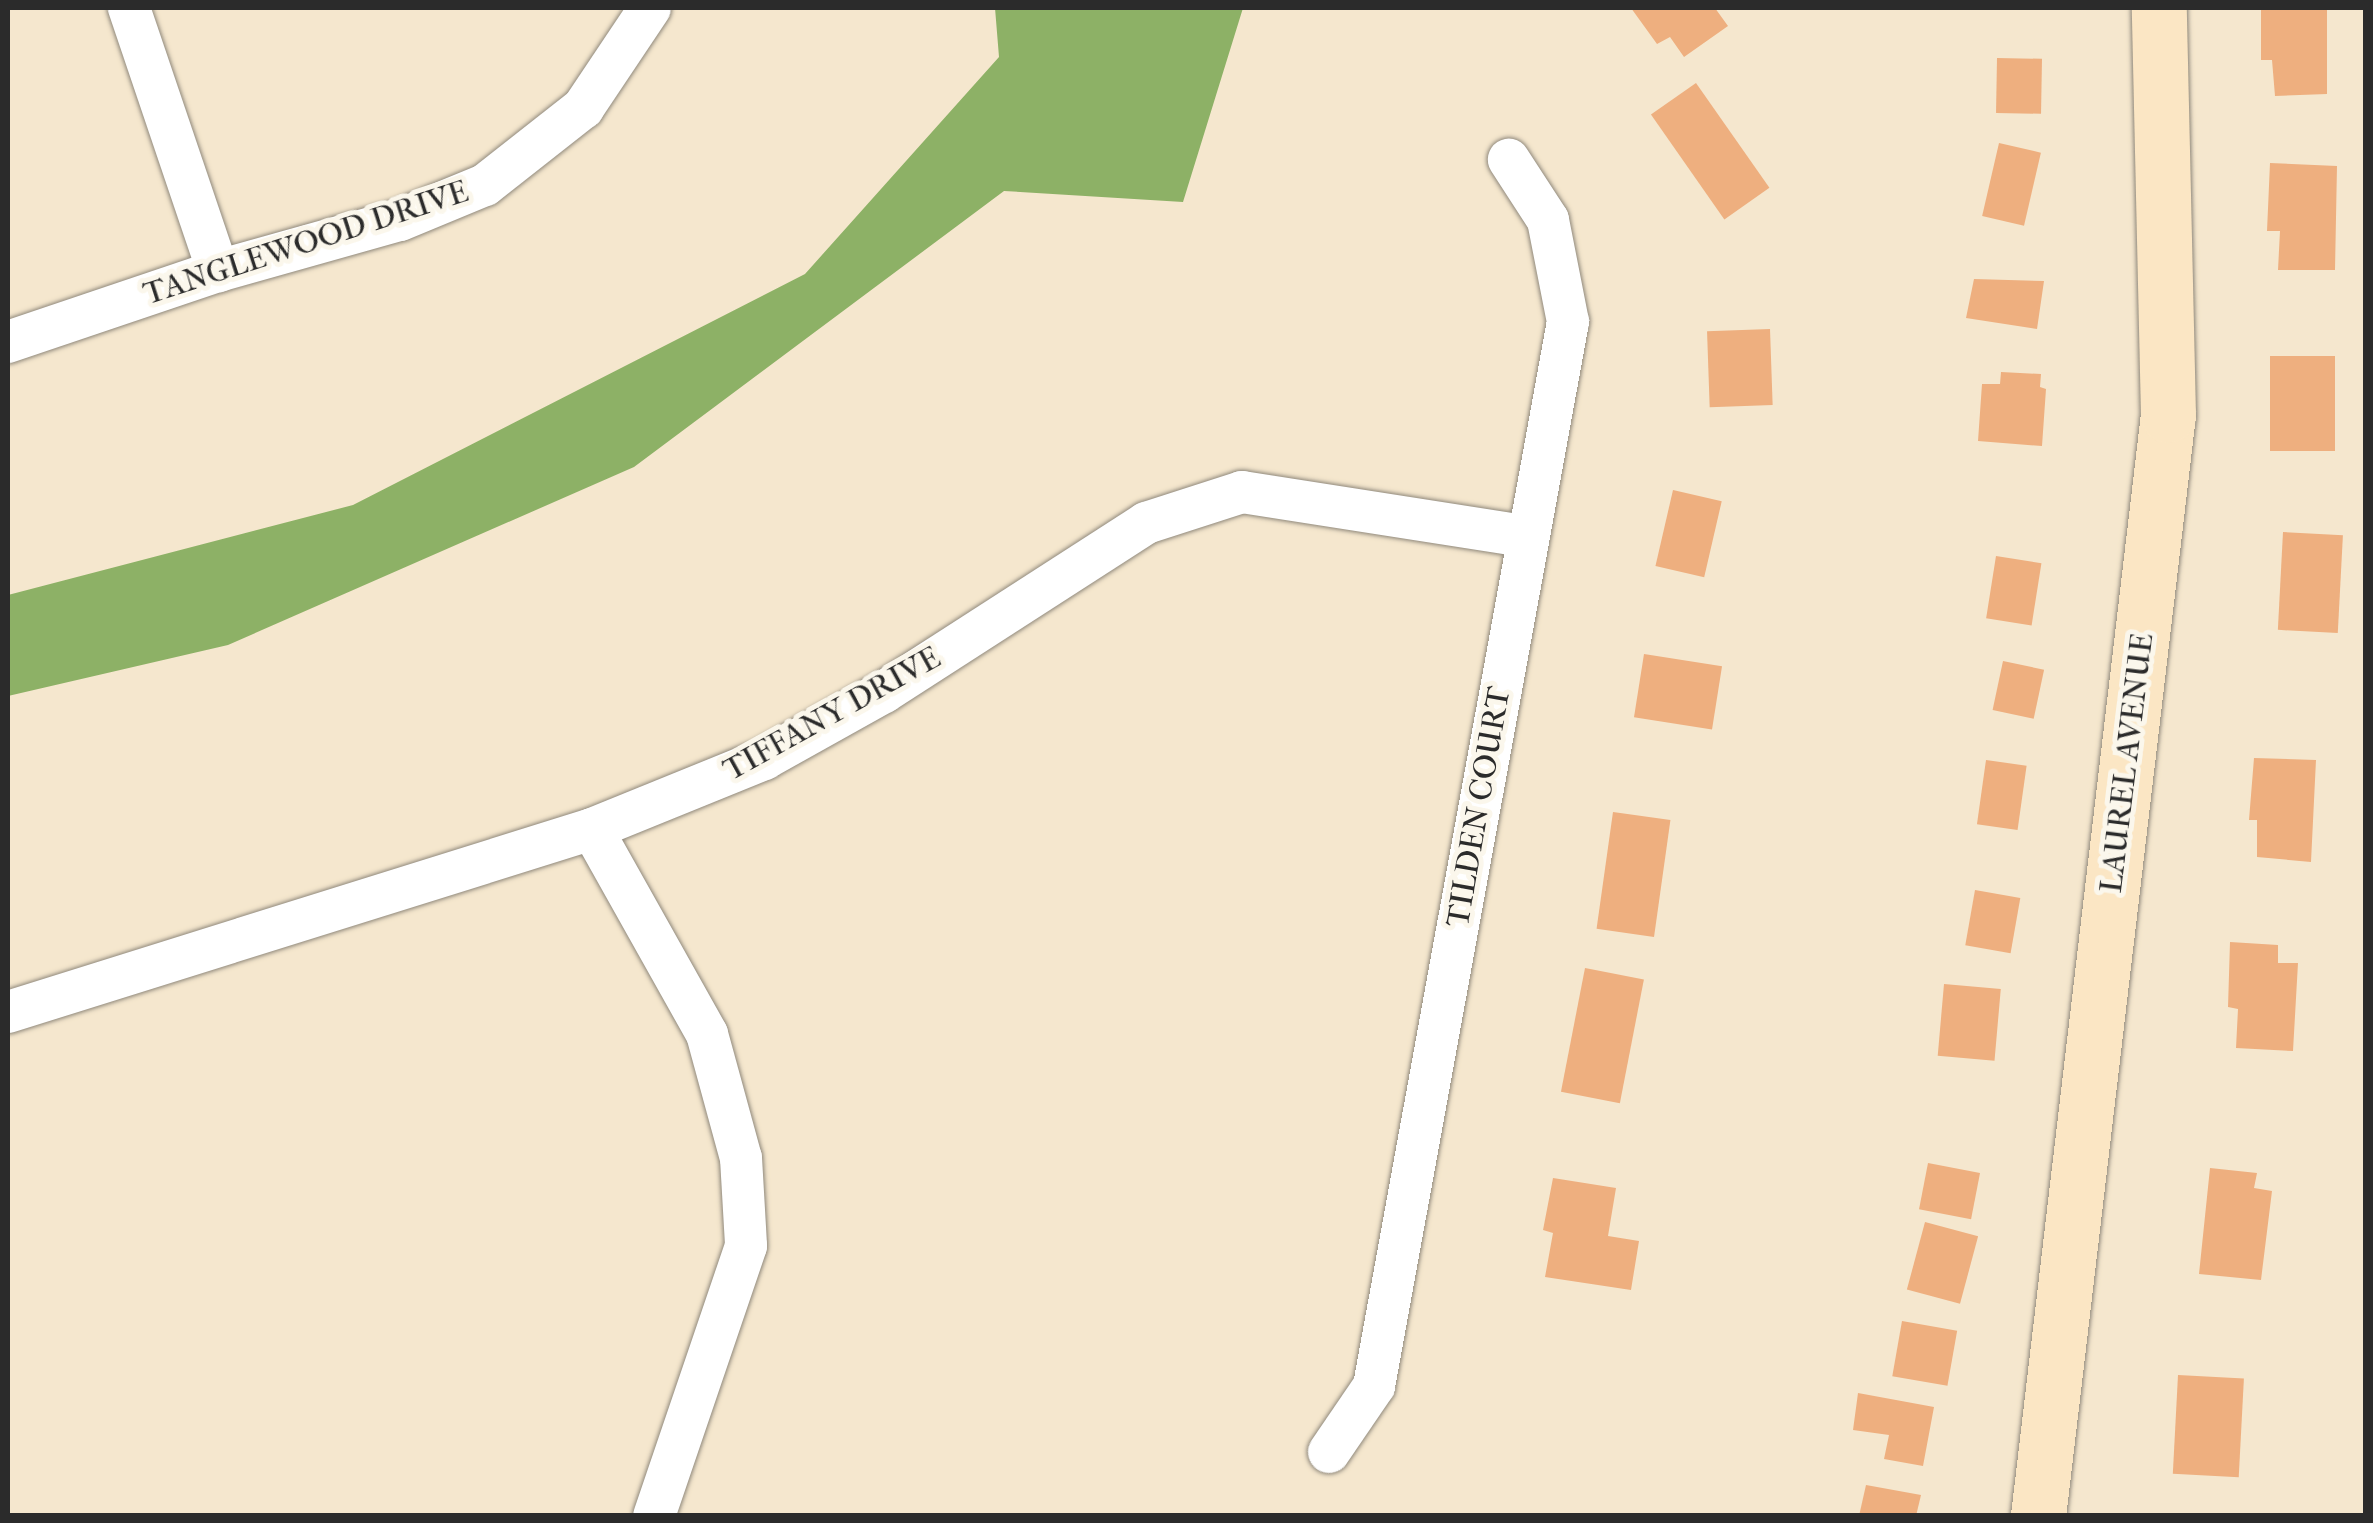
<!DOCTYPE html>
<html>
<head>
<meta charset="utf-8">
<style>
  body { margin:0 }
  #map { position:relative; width:2373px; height:1523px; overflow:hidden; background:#f5e7ce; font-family:"IM FELL French Canon",serif }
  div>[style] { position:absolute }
  .forest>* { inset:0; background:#8db166 }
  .building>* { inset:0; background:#eeaf7f; transform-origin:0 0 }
  .roads { filter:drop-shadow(0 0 2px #90897c) drop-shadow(0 0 2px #90897c) }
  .street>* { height:42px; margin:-21px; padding:0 21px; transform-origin:21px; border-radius:21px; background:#fff }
  .secondary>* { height:55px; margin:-27.5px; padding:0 27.5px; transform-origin:27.5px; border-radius:27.5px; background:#fbe6c4 }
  span { translate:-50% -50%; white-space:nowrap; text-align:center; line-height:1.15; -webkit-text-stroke:10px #fbf7ec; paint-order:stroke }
  .street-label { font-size:32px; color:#2b2b2b }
  .frame { position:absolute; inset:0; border:10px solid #2b2b2b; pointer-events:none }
</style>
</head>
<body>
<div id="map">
  <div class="forest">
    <div style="clip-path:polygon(995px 8px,1243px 8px,1183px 202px,1004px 191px,634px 467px,228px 645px,8px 696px,8px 595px,353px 505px,805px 274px,999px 57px)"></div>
  </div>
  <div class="building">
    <div style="clip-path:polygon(1631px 8px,1715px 8px,1728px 26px,1684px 57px,1670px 37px,1657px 44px)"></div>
    <div style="clip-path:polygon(2261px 8px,2327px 8px,2327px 94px,2275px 96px,2272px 60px,2261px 60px)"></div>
    <div style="left:1997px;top:58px;width:45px;height:55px;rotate:1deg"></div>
    <div style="left:1696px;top:83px;width:128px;height:55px;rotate:55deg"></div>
    <div style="left:1999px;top:143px;width:43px;height:75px;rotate:13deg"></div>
    <div style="clip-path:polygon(2270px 163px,2337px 166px,2335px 270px,2278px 270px,2280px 231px,2267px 231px)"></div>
    <div style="clip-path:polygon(1974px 279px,2044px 281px,2037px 329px,1966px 318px)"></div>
    <div style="left:1770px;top:329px;width:76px;height:63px;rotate:88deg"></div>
    <div style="left:2270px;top:356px;width:65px;height:95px"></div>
    <div style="clip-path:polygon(2001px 372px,2041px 374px,2040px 387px,2046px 389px,2042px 446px,1978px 441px,1982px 384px,2000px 384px)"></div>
    <div style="left:1673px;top:490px;width:50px;height:78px;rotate:13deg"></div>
    <div style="left:2283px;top:532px;width:60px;height:98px;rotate:3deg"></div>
    <div style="left:1996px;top:556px;width:46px;height:63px;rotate:9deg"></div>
    <div style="left:1644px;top:654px;width:79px;height:64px;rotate:9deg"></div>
    <div style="left:2003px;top:661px;width:42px;height:50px;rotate:12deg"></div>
    <div style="clip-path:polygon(2254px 758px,2316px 760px,2311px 862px,2257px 857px,2257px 820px,2249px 820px)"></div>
    <div style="left:1986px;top:760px;width:41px;height:65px;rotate:8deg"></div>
    <div style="left:1613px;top:812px;width:58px;height:118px;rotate:8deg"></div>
    <div style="left:1975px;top:890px;width:46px;height:56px;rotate:10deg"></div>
    <div style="clip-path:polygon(2230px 942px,2278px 945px,2278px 963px,2298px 963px,2293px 1051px,2236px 1048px,2238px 1009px,2228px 1007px)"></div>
    <div style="left:1585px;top:968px;width:60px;height:126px;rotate:11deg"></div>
    <div style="left:1944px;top:984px;width:57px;height:72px;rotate:5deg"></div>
    <div style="left:1928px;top:1163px;width:53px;height:47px;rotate:11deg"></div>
    <div style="clip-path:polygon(2210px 1168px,2257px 1173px,2254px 1188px,2272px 1191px,2261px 1280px,2199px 1274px)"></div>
    <div style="clip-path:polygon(1553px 1178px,1616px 1188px,1608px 1236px,1639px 1241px,1631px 1290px,1545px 1277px,1553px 1233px,1543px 1230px)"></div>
    <div style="left:1925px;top:1222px;width:55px;height:70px;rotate:15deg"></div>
    <div style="left:1902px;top:1321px;width:56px;height:56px;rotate:10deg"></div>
    <div style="left:2178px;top:1375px;width:66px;height:99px;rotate:3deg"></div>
    <div style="clip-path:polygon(1858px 1393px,1934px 1407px,1923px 1466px,1884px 1459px,1889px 1435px,1853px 1430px)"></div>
    <div style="clip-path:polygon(1866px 1485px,1921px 1495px,1916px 1516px,1859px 1516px)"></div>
  </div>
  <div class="roads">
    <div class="street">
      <div style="left:129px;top:8px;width:278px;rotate:71.3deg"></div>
      <div style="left:8px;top:342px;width:222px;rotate:-18.7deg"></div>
      <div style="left:218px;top:271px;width:189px;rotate:-15.7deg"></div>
      <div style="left:400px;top:220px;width:92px;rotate:-22.4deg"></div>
      <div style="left:485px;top:185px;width:125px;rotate:-38.2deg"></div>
      <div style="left:583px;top:108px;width:120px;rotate:-56.2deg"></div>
      <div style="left:592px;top:829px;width:235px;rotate:60.7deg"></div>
      <div style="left:707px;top:1034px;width:129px;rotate:74.7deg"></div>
      <div style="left:741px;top:1158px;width:88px;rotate:86.7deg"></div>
      <div style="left:746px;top:1246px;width:285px;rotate:108.8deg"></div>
      <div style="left:8px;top:1012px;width:612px;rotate:-17.4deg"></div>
      <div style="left:592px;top:829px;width:186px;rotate:-22.1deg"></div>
      <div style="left:764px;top:759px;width:137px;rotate:-29.2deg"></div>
      <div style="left:884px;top:692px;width:312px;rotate:-32.8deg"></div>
      <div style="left:1146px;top:523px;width:101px;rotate:-17.9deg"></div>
      <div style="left:1242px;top:492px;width:290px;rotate:8.9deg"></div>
      <div style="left:1329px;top:1452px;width:80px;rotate:-55.7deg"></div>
      <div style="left:1374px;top:1386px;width:1082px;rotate:-79.67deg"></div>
      <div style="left:1568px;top:322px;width:104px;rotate:-101.1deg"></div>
      <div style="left:1548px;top:220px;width:72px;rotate:-123deg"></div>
    </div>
    <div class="secondary">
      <div style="left:2038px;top:1516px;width:1109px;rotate:-83.27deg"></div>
      <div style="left:2168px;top:415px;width:407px;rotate:-91.3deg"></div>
    </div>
  </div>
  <div class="street-label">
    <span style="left:306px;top:243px;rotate:-18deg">TANGLEWOOD DRIVE</span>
    <span style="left:832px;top:714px;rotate:-29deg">TIFFANY DRIVE</span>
    <span style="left:2127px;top:763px;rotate:-83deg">LAUREL AVENUE</span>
    <span style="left:1479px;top:807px;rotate:-80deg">TILDEN COURT</span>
  </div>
  <div class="frame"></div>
</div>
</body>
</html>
